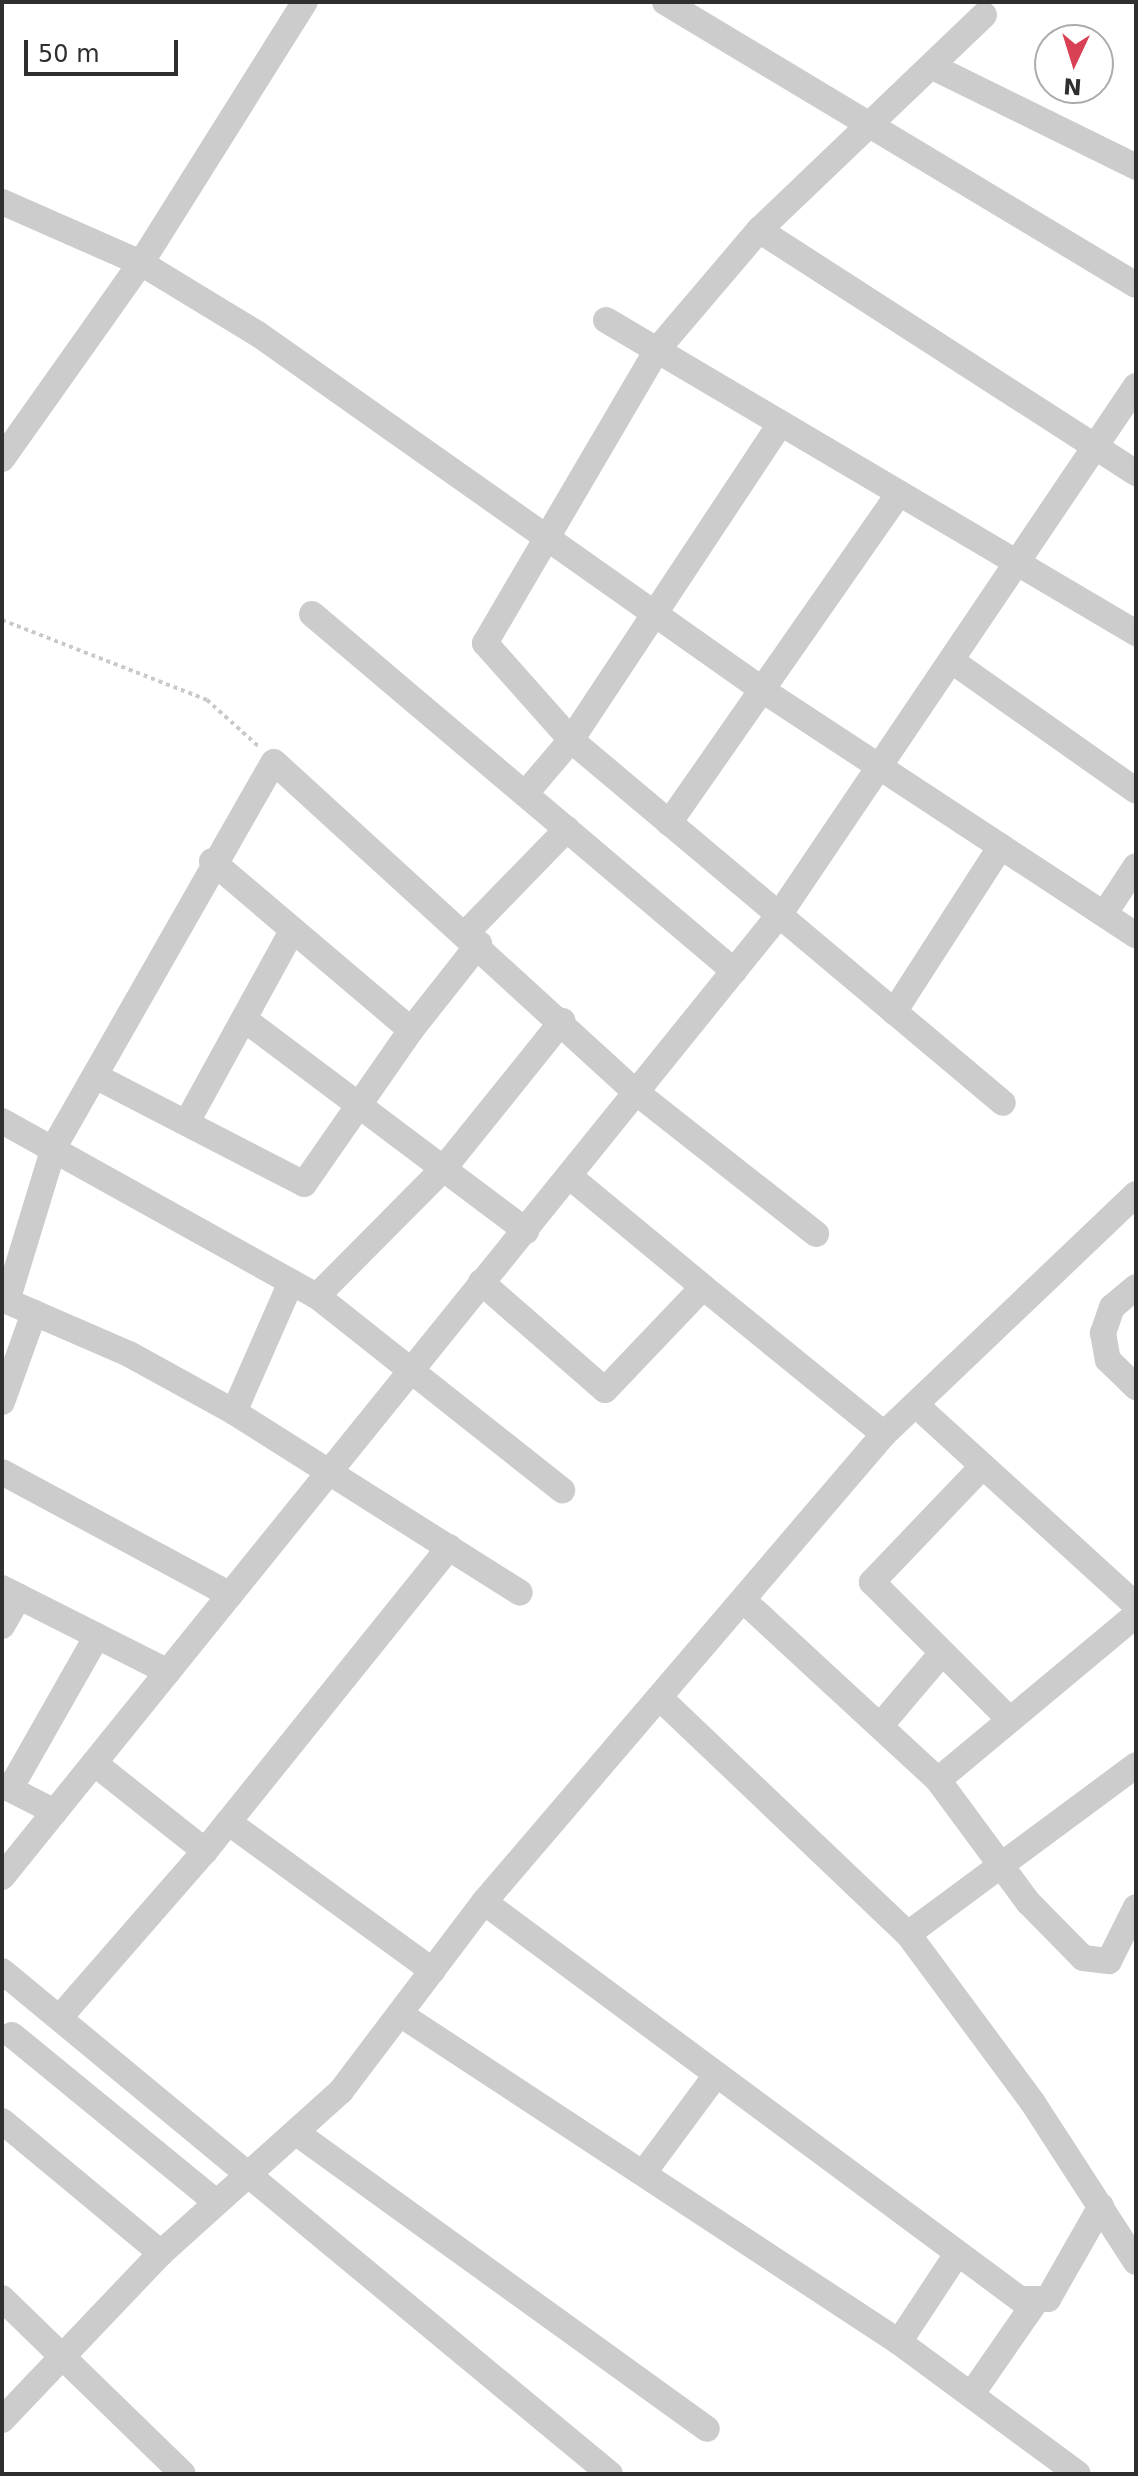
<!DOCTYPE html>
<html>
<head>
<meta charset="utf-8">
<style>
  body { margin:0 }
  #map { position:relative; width:1138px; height:2476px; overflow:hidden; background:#fff; font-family:"DejaVu Sans",sans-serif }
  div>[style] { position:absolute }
  .path>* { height:4px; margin-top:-2px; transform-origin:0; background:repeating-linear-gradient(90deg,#c9c9c9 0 4px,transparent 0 8px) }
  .minor>* { height:26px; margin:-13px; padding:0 13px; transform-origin:13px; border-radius:13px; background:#ccc }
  span { translate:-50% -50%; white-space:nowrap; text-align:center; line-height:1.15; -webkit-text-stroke:8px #fff; paint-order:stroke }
  .frame { position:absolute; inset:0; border:4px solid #2f2f2f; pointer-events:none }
  .north { position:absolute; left:1034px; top:24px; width:80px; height:80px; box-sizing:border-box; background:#fff; border:2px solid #acacac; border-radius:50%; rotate:184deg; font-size:22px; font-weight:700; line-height:32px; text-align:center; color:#2f2f2f }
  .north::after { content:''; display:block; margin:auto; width:28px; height:36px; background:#d74153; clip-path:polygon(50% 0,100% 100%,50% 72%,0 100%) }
  .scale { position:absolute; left:24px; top:40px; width:154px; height:36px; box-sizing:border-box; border:4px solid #2f2f2f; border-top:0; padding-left:10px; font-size:24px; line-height:28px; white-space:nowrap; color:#2f2f2f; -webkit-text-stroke:6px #fff; paint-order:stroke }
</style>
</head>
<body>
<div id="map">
  <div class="path">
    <div style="left:2px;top:620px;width:220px;rotate:21.3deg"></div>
    <div style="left:207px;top:700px;width:69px;rotate:42deg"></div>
  </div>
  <div class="minor">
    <div style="left:665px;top:2px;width:549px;rotate:31deg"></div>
    <div style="left:984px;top:15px;width:311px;rotate:136.3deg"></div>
    <div style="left:759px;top:230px;width:449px;rotate:32.8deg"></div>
    <div style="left:931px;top:66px;width:229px;rotate:26.2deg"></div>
    <div style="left:2px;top:202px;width:152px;rotate:23.7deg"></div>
    <div style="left:141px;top:263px;width:137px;rotate:31.3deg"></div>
    <div style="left:258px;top:334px;width:619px;rotate:35.2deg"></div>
    <div style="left:764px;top:691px;width:445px;rotate:33.3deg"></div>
    <div style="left:759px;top:230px;width:157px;rotate:130.4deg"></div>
    <div style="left:657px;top:350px;width:340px;rotate:120.4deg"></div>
    <div style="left:485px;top:643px;width:130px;rotate:48.4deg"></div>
    <div style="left:571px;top:740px;width:564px;rotate:40.04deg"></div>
    <div style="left:606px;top:320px;width:616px;rotate:30.56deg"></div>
    <div style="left:2px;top:459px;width:240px;rotate:-54.7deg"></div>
    <div style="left:141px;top:263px;width:308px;rotate:-57.9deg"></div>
    <div style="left:312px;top:614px;width:553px;rotate:40.23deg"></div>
    <div style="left:952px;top:661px;width:225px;rotate:35.2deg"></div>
    <div style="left:525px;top:794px;width:71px;rotate:-49.6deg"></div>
    <div style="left:571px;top:740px;width:380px;rotate:-56.5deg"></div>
    <div style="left:669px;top:823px;width:402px;rotate:-55.1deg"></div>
    <div style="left:1105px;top:913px;width:56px;rotate:-56.6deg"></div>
    <div style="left:466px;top:933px;width:145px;rotate:-45.8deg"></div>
    <div style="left:894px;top:1012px;width:197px;rotate:-57.2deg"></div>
    <div style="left:244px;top:1019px;width:353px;rotate:36.9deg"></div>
    <div style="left:411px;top:1030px;width:110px;rotate:-51.7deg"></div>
    <div style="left:95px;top:1076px;width:235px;rotate:27.3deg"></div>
    <div style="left:304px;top:1184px;width:188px;rotate:-55.2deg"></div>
    <div style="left:411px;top:1030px;width:261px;rotate:-139.7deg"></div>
    <div style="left:2px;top:1121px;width:360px;rotate:29.1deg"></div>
    <div style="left:317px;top:1296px;width:313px;rotate:38.4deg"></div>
    <div style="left:187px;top:1122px;width:216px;rotate:-61.2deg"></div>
    <div style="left:569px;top:1176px;width:174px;rotate:39.6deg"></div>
    <div style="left:481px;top:1282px;width:164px;rotate:41.1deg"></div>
    <div style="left:605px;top:1390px;width:142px;rotate:-46.4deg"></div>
    <div style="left:703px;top:1287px;width:233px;rotate:39.1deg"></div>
    <div style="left:1136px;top:1287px;width:31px;rotate:140deg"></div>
    <div style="left:1112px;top:1307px;width:28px;rotate:109deg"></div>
    <div style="left:1103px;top:1333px;width:27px;rotate:80deg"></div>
    <div style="left:1108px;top:1360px;width:39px;rotate:44deg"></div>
    <div style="left:317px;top:1296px;width:180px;rotate:-45.2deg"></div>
    <div style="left:444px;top:1168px;width:189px;rotate:-51.2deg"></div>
    <div style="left:2px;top:1299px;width:138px;rotate:23.4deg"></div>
    <div style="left:129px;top:1354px;width:120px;rotate:28.9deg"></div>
    <div style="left:234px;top:1412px;width:338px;rotate:32.3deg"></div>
    <div style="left:7px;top:1301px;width:161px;rotate:-73deg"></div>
    <div style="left:54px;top:1147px;width:443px;rotate:-60.3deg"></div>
    <div style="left:274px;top:762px;width:491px;rotate:42.4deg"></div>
    <div style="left:637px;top:1093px;width:228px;rotate:38.2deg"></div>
    <div style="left:2px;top:1402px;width:95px;rotate:-70.2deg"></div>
    <div style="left:916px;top:1405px;width:297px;rotate:42.3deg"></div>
    <div style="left:234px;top:1412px;width:142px;rotate:-66.3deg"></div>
    <div style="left:981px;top:1468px;width:158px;rotate:133.7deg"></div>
    <div style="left:872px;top:1582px;width:195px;rotate:45deg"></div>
    <div style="left:2px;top:1472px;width:259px;rotate:28.3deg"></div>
    <div style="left:2px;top:1588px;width:186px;rotate:26.8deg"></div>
    <div style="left:743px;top:1600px;width:265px;rotate:42.7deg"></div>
    <div style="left:938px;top:1780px;width:152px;rotate:53.6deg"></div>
    <div style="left:1028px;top:1902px;width:78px;rotate:45.5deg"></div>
    <div style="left:1083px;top:1958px;width:26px;rotate:7deg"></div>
    <div style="left:1109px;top:1961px;width:60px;rotate:-63.4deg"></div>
    <div style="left:2px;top:1626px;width:34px;rotate:-60deg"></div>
    <div style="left:662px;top:1700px;width:340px;rotate:43.6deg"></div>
    <div style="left:908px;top:1934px;width:210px;rotate:53.5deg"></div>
    <div style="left:1033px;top:2103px;width:189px;rotate:57.1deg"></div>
    <div style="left:880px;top:1726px;width:94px;rotate:-49.7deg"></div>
    <div style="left:94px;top:1763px;width:142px;rotate:38.4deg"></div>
    <div style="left:938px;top:1780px;width:258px;rotate:-39.8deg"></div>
    <div style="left:2px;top:1785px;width:59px;rotate:27deg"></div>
    <div style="left:10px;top:1789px;width:176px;rotate:-60.4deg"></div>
    <div style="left:228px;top:1822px;width:253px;rotate:36deg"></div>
    <div style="left:2px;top:1877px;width:1237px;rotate:-51.07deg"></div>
    <div style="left:779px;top:915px;width:638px;rotate:-55.99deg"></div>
    <div style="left:484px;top:1902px;width:667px;rotate:36.53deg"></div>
    <div style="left:1020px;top:2299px;width:28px"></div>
    <div style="left:1048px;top:2299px;width:107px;rotate:-60.3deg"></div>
    <div style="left:908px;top:1934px;width:284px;rotate:-36.5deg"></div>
    <div style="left:2px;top:1971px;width:789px;rotate:39.6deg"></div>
    <div style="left:400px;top:2014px;width:597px;rotate:33.32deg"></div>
    <div style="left:899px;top:2342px;width:222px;rotate:36.4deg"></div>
    <div style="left:61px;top:2016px;width:219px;rotate:-48.9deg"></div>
    <div style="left:205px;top:1851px;width:390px;rotate:-51.2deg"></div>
    <div style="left:12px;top:2035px;width:264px;rotate:39.3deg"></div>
    <div style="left:2px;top:2121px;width:207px;rotate:39.7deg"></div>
    <div style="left:298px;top:2134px;width:504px;rotate:35.8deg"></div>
    <div style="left:645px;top:2171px;width:114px;rotate:-53.5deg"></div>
    <div style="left:2px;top:2298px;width:252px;rotate:44.2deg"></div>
    <div style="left:899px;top:2342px;width:105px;rotate:-56.6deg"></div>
    <div style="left:971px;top:2395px;width:111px;rotate:-55.3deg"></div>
    <div style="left:2px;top:2420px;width:231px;rotate:-46.4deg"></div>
    <div style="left:161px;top:2253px;width:242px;rotate:-42deg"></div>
    <div style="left:341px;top:2091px;width:237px;rotate:-52.9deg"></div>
    <div style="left:484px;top:1902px;width:616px;rotate:-49.48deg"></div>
    <div style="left:884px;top:1434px;width:348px;rotate:-43.6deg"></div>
  </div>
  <div class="frame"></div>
  <div class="north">N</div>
  <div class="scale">50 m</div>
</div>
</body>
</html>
